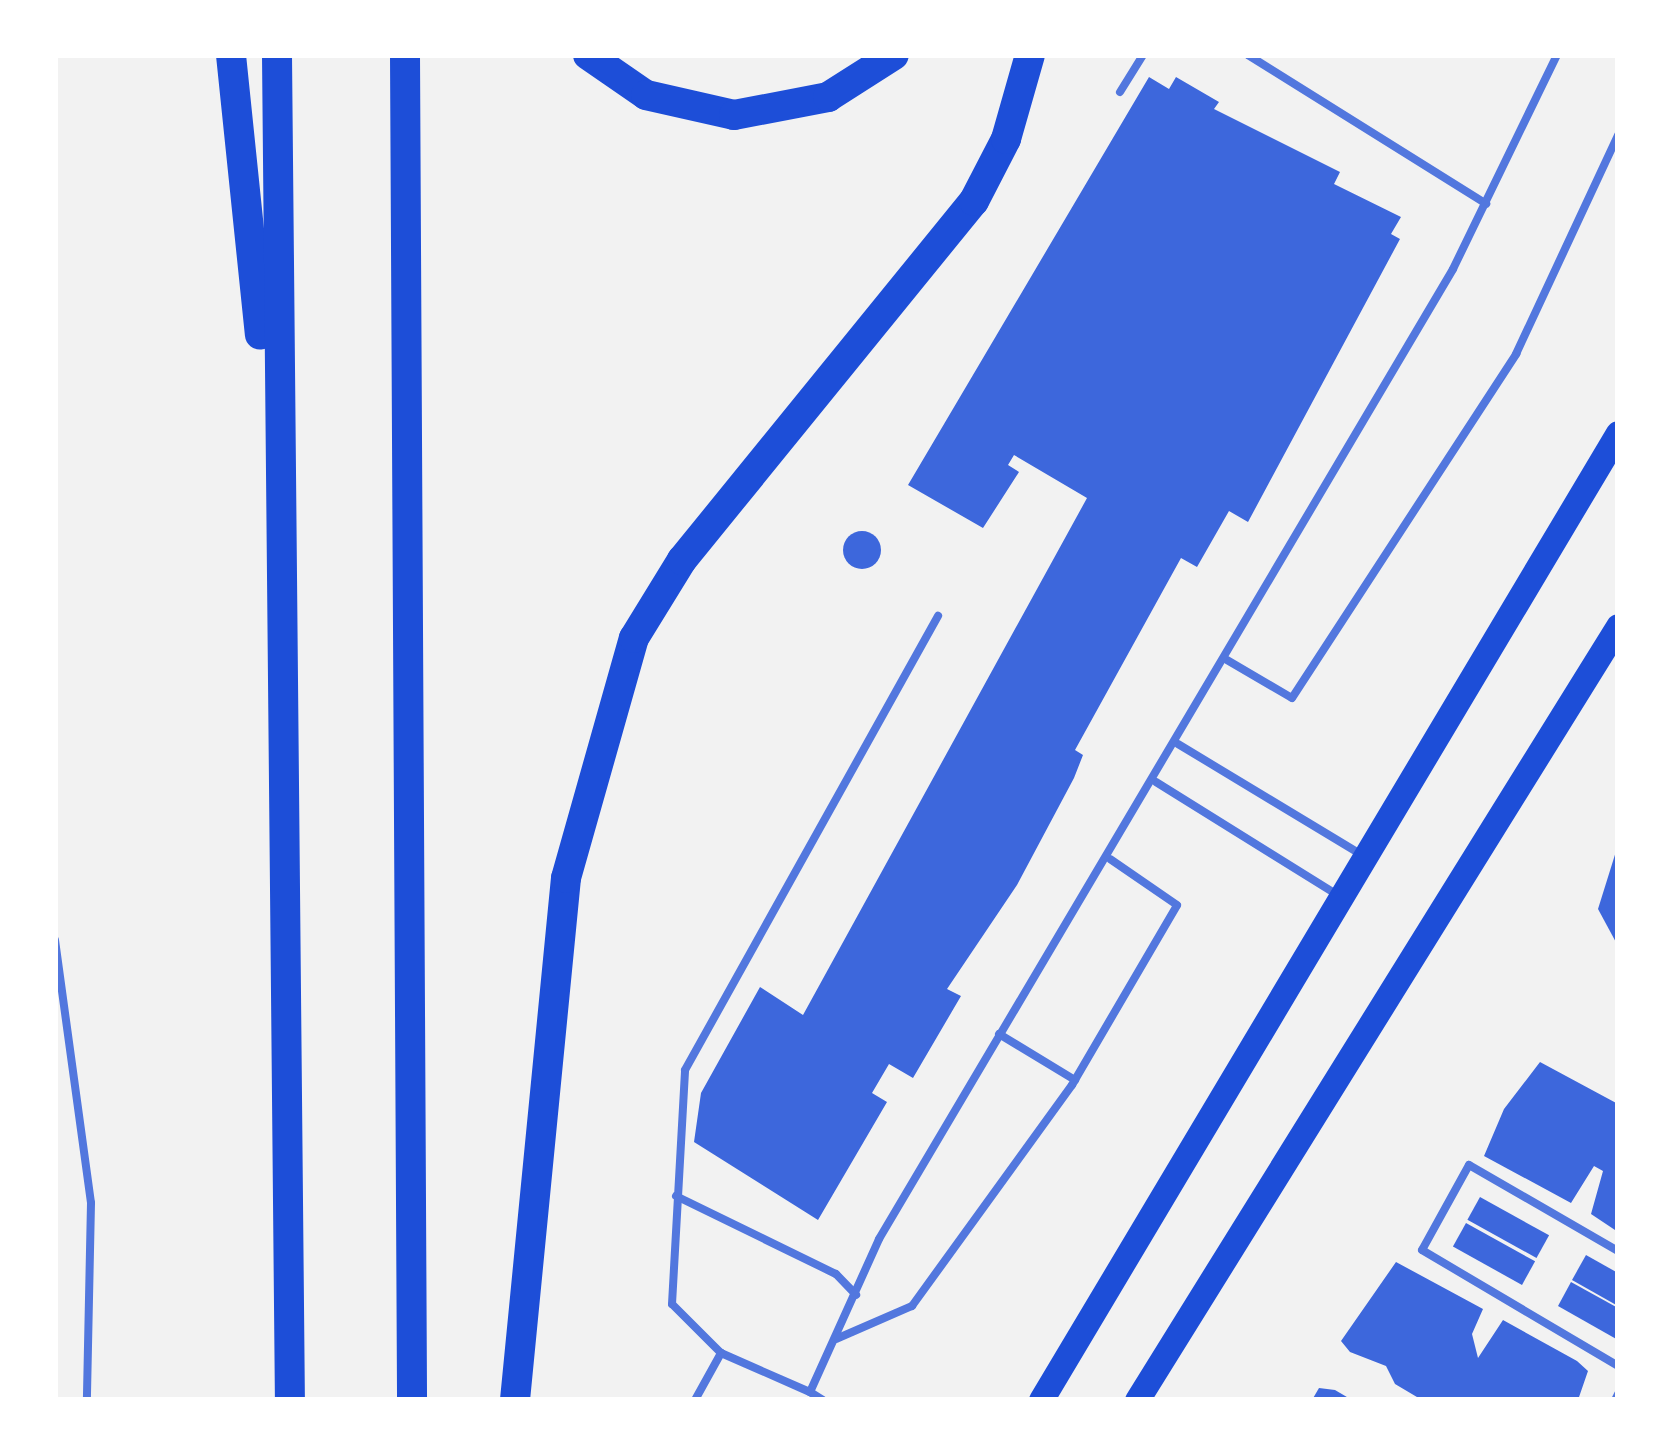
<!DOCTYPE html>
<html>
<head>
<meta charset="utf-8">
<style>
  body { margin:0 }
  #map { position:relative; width:1673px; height:1455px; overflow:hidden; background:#f2f2f2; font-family:Overpass,sans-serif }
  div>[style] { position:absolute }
  .building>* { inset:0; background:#3d67dc; transform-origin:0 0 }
  .round { border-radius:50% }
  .service>* { height:8px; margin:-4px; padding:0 4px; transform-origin:4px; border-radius:4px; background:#5277de }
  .primary>* { height:25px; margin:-12.5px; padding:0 12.5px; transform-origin:12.5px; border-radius:12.5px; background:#1d4ed8 }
  .motorway>* { height:30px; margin:-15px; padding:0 15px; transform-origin:15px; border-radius:15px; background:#1d4ed8 }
  span { translate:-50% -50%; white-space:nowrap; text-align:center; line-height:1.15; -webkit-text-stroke:10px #fff; paint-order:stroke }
  .frame { position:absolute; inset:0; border:58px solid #fff; pointer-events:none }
</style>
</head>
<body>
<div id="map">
  <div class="building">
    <div style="clip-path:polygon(1149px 77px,1169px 89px,1176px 77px,1219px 102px,1214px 109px,1340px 172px,1334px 184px,1401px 217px,1391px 234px,1400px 239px,1248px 522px,1229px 511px,1197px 567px,1181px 558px,1075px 750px,1083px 755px,1074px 778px,1017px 885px,947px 989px,961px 996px,913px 1078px,889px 1064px,872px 1093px,887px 1102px,818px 1220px,694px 1142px,701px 1093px,760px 987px,803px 1015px,1087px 498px,1014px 455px,1008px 465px,1019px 472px,983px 528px,908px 485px)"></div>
    <div class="round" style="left:843px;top:531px;width:38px;height:38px"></div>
    <div style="clip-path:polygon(1618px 845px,1618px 946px,1598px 909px)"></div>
    <div style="clip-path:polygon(1540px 1062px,1618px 1104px,1618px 1232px,1591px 1214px,1603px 1171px,1594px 1166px,1571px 1203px,1484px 1156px,1504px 1109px)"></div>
    <div style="left:1480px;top:1197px;width:79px;height:26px;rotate:29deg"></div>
    <div style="left:1466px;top:1223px;width:79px;height:27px;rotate:29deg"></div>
    <div style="clip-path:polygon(1586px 1255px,1618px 1273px,1618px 1306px,1572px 1280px)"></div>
    <div style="clip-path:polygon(1396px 1262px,1483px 1309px,1472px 1334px,1478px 1358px,1503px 1320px,1577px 1361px,1588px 1371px,1578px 1400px,1422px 1400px,1395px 1384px,1386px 1366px,1350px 1352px,1341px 1341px)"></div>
    <div style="clip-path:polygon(1571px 1282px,1618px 1308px,1618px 1340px,1558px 1306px)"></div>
    <div style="clip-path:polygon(1319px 1388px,1335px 1390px,1352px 1400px,1312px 1400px)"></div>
  </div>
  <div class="service">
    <div style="left:1248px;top:55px;width:281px;rotate:32deg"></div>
    <div style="left:1120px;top:92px;width:44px;rotate:-58.1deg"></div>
    <div style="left:1227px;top:660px;width:75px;rotate:30.3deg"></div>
    <div style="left:1292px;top:698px;width:411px;rotate:-56.9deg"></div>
    <div style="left:1516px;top:354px;width:242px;rotate:-65deg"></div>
    <div style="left:1178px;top:744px;width:211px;rotate:31.1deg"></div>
    <div style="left:1156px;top:782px;width:216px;rotate:31.9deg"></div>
    <div style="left:55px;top:940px;width:265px;rotate:82.2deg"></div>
    <div style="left:91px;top:1203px;width:197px;rotate:91.2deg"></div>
    <div style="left:999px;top:1034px;width:89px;rotate:31.2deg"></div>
    <div style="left:676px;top:1196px;width:178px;rotate:26deg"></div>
    <div style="left:836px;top:1274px;width:29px;rotate:46deg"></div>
    <div style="left:1618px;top:1251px;width:172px;rotate:-150deg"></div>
    <div style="left:1469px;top:1165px;width:97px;rotate:118.9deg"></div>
    <div style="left:1422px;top:1250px;width:228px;rotate:30.6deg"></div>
    <div style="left:836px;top:1339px;width:83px;rotate:-23.5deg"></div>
    <div style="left:912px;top:1306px;width:273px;rotate:-54.1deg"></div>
    <div style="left:1072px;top:1085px;width:208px;rotate:-59.7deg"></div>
    <div style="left:1177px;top:905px;width:81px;rotate:-145.5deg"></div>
    <div style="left:721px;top:1353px;width:97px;rotate:23.7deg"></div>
    <div style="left:810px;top:1392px;width:168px;rotate:-65.7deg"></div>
    <div style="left:879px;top:1239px;width:1127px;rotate:-59.38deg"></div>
    <div style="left:1453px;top:269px;width:238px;rotate:-64.1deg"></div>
    <div style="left:810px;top:1392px;width:15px;rotate:32deg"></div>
    <div style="left:695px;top:1400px;width:54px;rotate:-61deg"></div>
    <div style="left:721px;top:1353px;width:69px;rotate:-135deg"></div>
    <div style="left:672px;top:1304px;width:234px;rotate:-86.8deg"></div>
    <div style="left:685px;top:1070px;width:520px;rotate:-60.87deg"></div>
    <div style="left:1615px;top:1400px;width:7px;rotate:-63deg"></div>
  </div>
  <div class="primary">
    <div style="left:1041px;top:1400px;width:1126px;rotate:-59.18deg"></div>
    <div style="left:1137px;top:1400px;width:911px;rotate:-58.14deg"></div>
  </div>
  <div class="motorway">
    <div style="left:231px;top:55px;width:281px;rotate:84.1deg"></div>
    <div style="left:277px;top:55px;width:1345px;rotate:89.45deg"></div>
    <div style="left:405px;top:55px;width:1345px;rotate:89.7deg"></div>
    <div style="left:588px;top:55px;width:70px;rotate:34.6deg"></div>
    <div style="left:646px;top:95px;width:90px;rotate:12.8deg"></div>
    <div style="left:734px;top:115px;width:96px;rotate:-10.8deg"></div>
    <div style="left:828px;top:97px;width:78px;rotate:-32.5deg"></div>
    <div style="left:515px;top:1400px;width:524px;rotate:-84.42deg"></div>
    <div style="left:566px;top:878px;width:249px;rotate:-74.2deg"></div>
    <div style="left:634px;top:638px;width:92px;rotate:-58.4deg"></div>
    <div style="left:682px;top:560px;width:463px;rotate:-50.9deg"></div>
    <div style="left:974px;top:201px;width:70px;rotate:-62.7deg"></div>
    <div style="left:1006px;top:139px;width:87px;rotate:-74.1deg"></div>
  </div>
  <div class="frame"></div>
</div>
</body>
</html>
